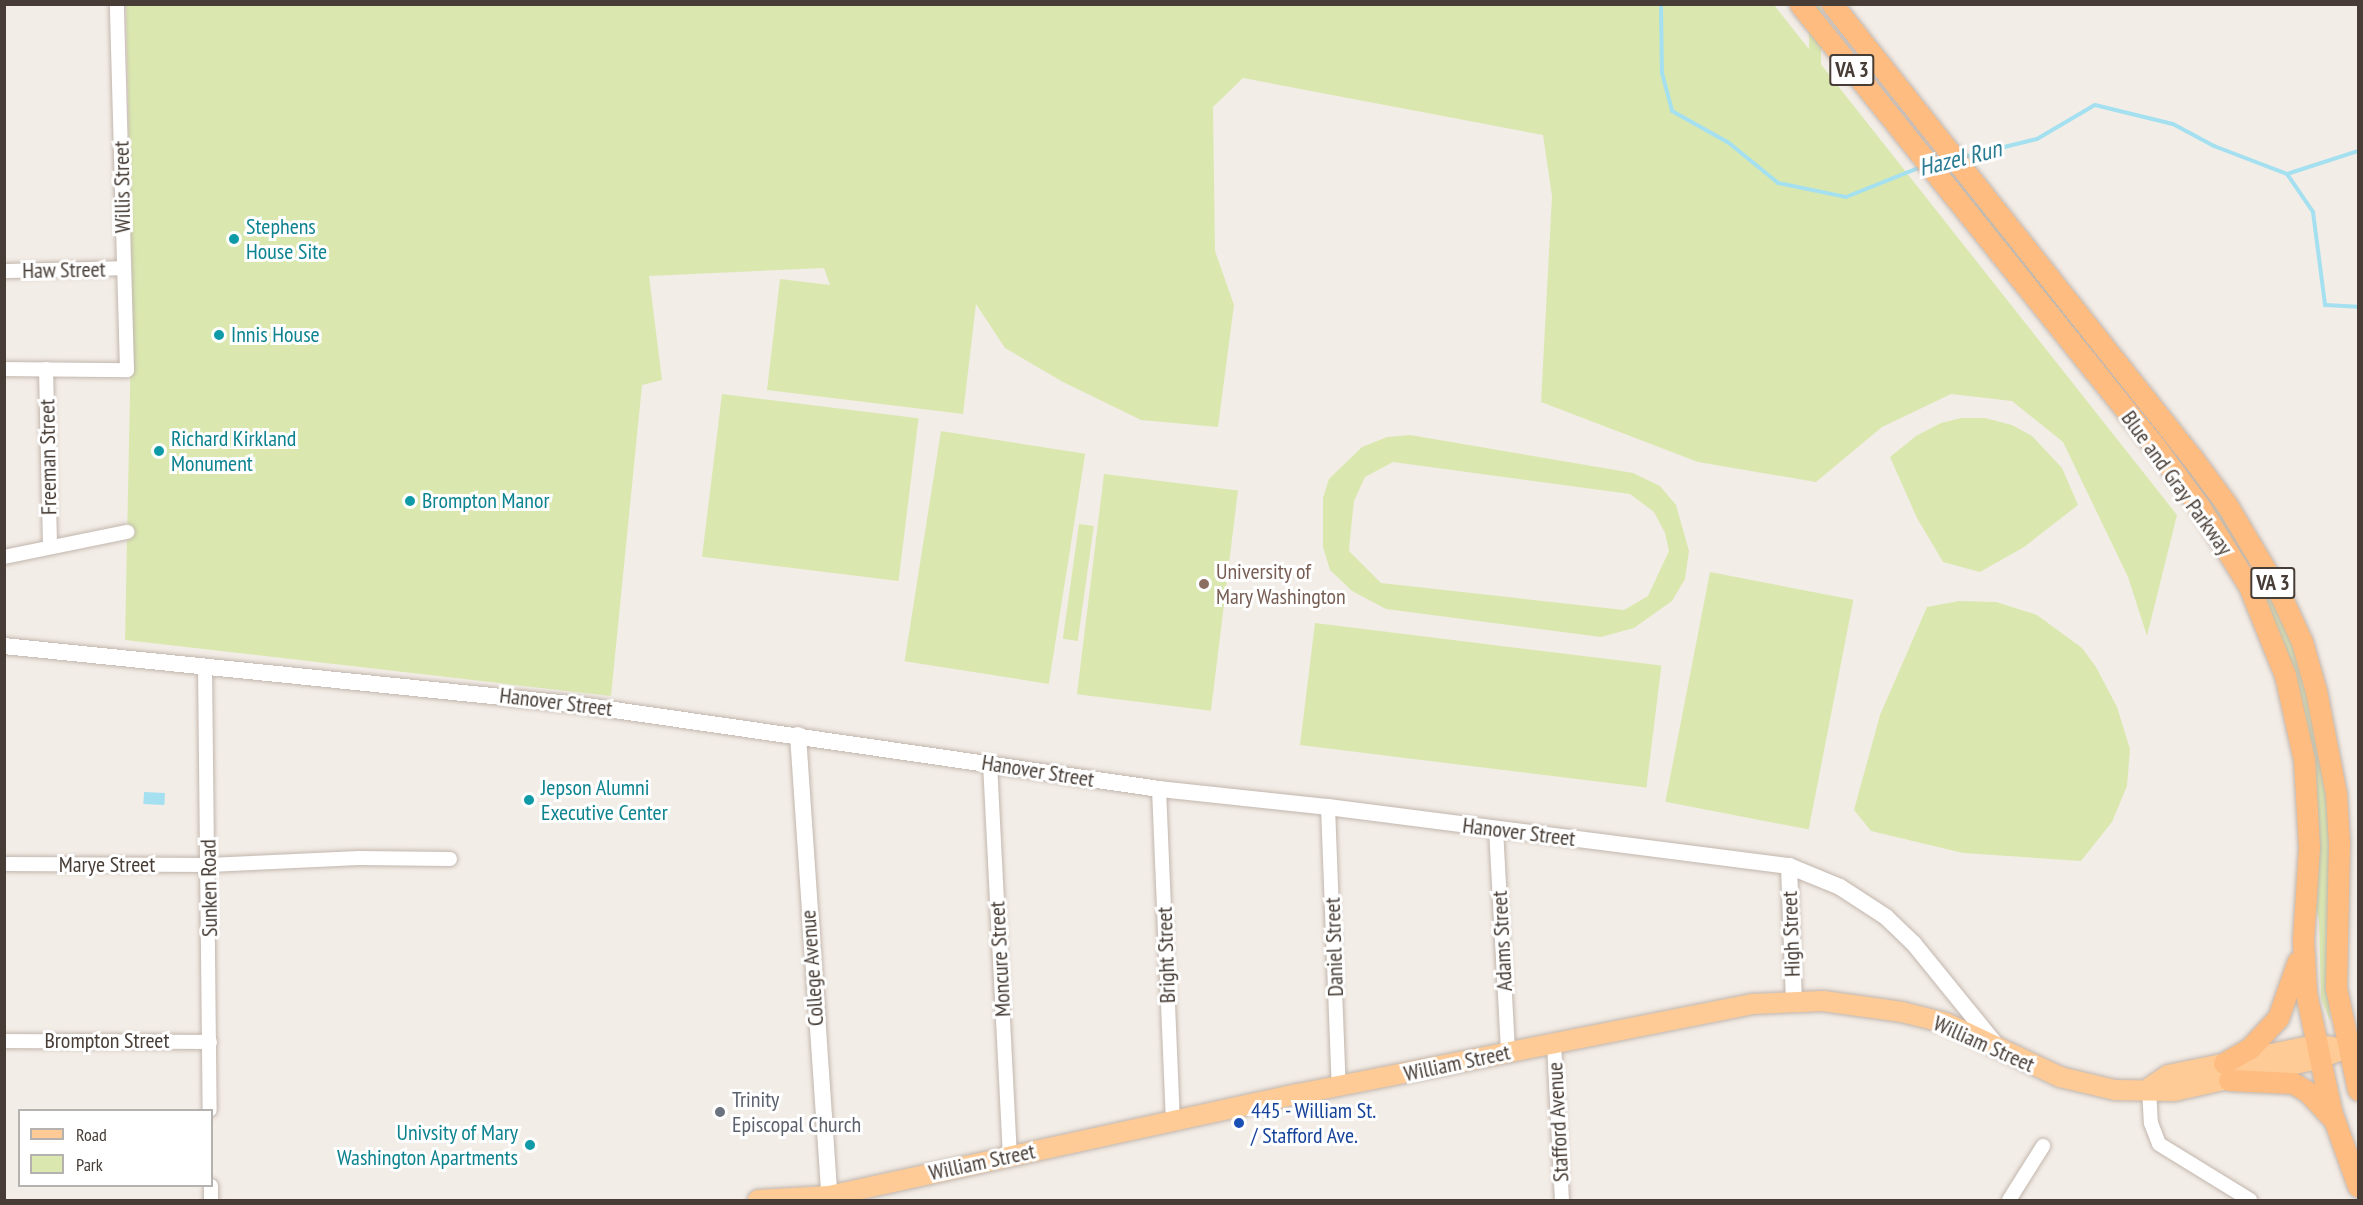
<!DOCTYPE html>
<html>
<head>
<meta charset="utf-8">
<style>
  body { margin:0 }
  #map { position:relative; width:2363px; height:1205px; overflow:hidden; background:#f3ede7; font-family:"PT Sans Narrow",sans-serif }
  div>[style] { position:absolute }
  .green>* { inset:0; background:#dae8b0; transform-origin:0 0 }
  .water>* { inset:0; background:#a4e0f0; transform-origin:0 0 }
  .stream>* { height:4px; margin:-2px; padding:0 2px; transform-origin:2px; border-radius:2px; background:#a4e0f0 }
  .roads { filter:drop-shadow(0 0 2px #c2b6ad) drop-shadow(0 0 2px #c2b6ad) }
  .minor>* { height:14px; margin:-7px; padding:0 7px; transform-origin:7px; border-radius:7px; background:#fff }
  .tertiary>* { height:16px; margin:-8px; padding:0 8px; transform-origin:8px; border-radius:8px; background:#fff }
  .primary>* { height:20px; margin:-10px; padding:0 10px; transform-origin:10px; border-radius:10px; background:#fecb96 }
  .trunk>* { height:21px; margin:-10.5px; padding:0 10.5px; transform-origin:10.5px; border-radius:10.5px; background:#febc80 }
  .dots>* { width:16px; height:16px; translate:-50% -50%; box-sizing:border-box; border:3px solid #fff; border-radius:50% }
  span { translate:-50% -50%; white-space:nowrap; text-align:center; line-height:1.15; -webkit-text-stroke:6px #fff; paint-order:stroke }
  .shield-label span { padding:2px 4px; background:#fff; border:2px solid; border-radius:4px; -webkit-text-stroke-width:0 }
  .shield-label { font-size:21px; color:#473d36; font-weight:700 }
  .street-label { font-size:22px; color:#473d36 }
  .culture-label { font-size:22px; color:#0d838f }
  .left { translate:0 -50%; text-align:left }
  .right { translate:-100% -50%; text-align:right }
  .education-label { font-size:22px; color:#785e54 }
  .worship-label { font-size:22px; color:#5b616d }
  .transit-label { font-size:22px; color:#164399 }
  .water-label { font-size:24px; color:#297b92; font-style:italic }
  .frame { position:absolute; inset:0; border:6px solid #473d36; pointer-events:none }
  .legend { position:absolute; left:18px; top:1109px; width:195px; height:78px; box-sizing:border-box; background:#fff; border:2px solid #b5b1af; margin:0; padding:8px 10px; list-style:none; font-size:18px; color:#473d36 }
  .legend li { display:flex; align-items:center; gap:12px; height:30px }
  .legend b { width:30px; border:2px solid #b5b1af }
</style>
</head>
<body>
<div id="map">
  <div class="green">
    <div style="clip-path:polygon(126px 5px,1774px 5px,2177px 515px,2147px 636px,2128px 577px,2063px 442px,2012px 401px,1951px 394px,1882px 427px,1816px 482px,1698px 462px,1541px 402px,1552px 196px,1543px 135px,1243px 78px,1213px 107px,1215px 251px,1234px 305px,1218px 427px,1141px 420px,1063px 382px,1005px 348px,976px 304px,963px 414px,767px 390px,780px 279px,830px 285px,824px 268px,649px 276px,662px 380px,642px 385px,611px 696px,125px 640px,132px 292px)"></div>
    <div style="left:1809px;top:5px;width:12px;height:164px"></div>
    <div style="clip-path:polygon(1980px 202px,2220px 505px,2286px 626px,2305px 679px,2329px 804px,2330px 1021px,2321px 998px,2319px 920px,2314px 900px,2317px 828px,2313px 760px,2276px 628px,1968px 204px)"></div>
    <div style="left:722px;top:394px;width:198px;height:164px;rotate:7deg"></div>
    <div style="clip-path:polygon(1961px 418px,1985px 418px,2012px 425px,2032px 436px,2062px 468px,2078px 505px,2024px 547px,1980px 572px,1943px 562px,1917px 518px,1890px 457px,1916px 436px,1941px 423px)"></div>
    <div style="left:941px;top:431px;width:146px;height:233px;rotate:9deg"></div>
    <div style="clip-path:polygon(evenodd,1410px 435px,1633px 473px,1660px 486px,1676px 505px,1689px 551px,1685px 579px,1672px 601px,1634px 628px,1601px 637px,1386px 609px,1352px 591px,1330px 570px,1323px 547px,1323px 498px,1329px 479px,1362px 447px,1387px 437px,1410px 435px,1393px 462px,1630px 494px,1654px 512px,1665px 533px,1669px 551px,1648px 596px,1624px 610px,1381px 583px,1349px 551px,1351px 529px,1354px 501px,1365px 477px,1393px 462px)"></div>
    <div style="left:1104px;top:474px;width:135px;height:222px;rotate:7deg"></div>
    <div style="left:1079px;top:524px;width:15px;height:116px;rotate:8deg"></div>
    <div style="left:1710px;top:572px;width:146px;height:234px;rotate:11deg"></div>
    <div style="clip-path:polygon(1959px 601px,1996px 602px,2037px 615px,2082px 648px,2096px 667px,2117px 707px,2130px 749px,2127px 786px,2112px 822px,2081px 861px,1963px 853px,1871px 831px,1854px 810px,1880px 715px,1927px 607px)"></div>
    <div style="left:1315px;top:623px;width:349px;height:123px;rotate:7deg"></div>
  </div>
  <div class="water">
    <div style="left:144px;top:792px;width:21px;height:12px;rotate:3deg"></div>
  </div>
  <div class="stream">
    <div style="left:1661px;top:4px;width:69px;rotate:89.2deg"></div>
    <div style="left:1662px;top:73px;width:39px;rotate:75deg"></div>
    <div style="left:1672px;top:111px;width:65px;rotate:29.3deg"></div>
    <div style="left:1729px;top:143px;width:63px;rotate:39.2deg"></div>
    <div style="left:1778px;top:183px;width:69px;rotate:11.6deg"></div>
    <div style="left:1846px;top:197px;width:81px;rotate:-21.8deg"></div>
    <div style="left:1964px;top:157px;width:75px;rotate:-13.9deg"></div>
    <div style="left:2037px;top:139px;width:67px;rotate:-30.4deg"></div>
    <div style="left:2095px;top:105px;width:80px;rotate:13.7deg"></div>
    <div style="left:2173px;top:124px;width:47px;rotate:28.2deg"></div>
    <div style="left:2214px;top:146px;width:78px;rotate:21deg"></div>
    <div style="left:2287px;top:174px;width:75px;rotate:-17.9deg"></div>
    <div style="left:2287px;top:174px;width:46px;rotate:55.6deg"></div>
    <div style="left:2313px;top:212px;width:94px;rotate:82.6deg"></div>
    <div style="left:2325px;top:305px;width:33px;rotate:3deg"></div>
  </div>
  <div class="roads">
    <div class="minor">
      <div style="left:4px;top:271px;width:120px;rotate:-1.4deg"></div>
      <div style="left:4px;top:369px;width:123px;rotate:0.5deg"></div>
      <div style="left:127px;top:370px;width:366px;rotate:-91.6deg"></div>
      <div style="left:46px;top:369px;width:176px;rotate:88.7deg"></div>
      <div style="left:4px;top:557px;width:126px;rotate:-11.5deg"></div>
      <div style="left:205px;top:666px;width:444px;rotate:89.4deg"></div>
      <div style="left:990px;top:763px;width:394px;rotate:87.1deg"></div>
      <div style="left:1159px;top:789px;width:331px;rotate:87.6deg"></div>
      <div style="left:1328px;top:807px;width:280px;rotate:87.8deg"></div>
      <div style="left:1496px;top:829px;width:223px;rotate:86.9deg"></div>
      <div style="left:4px;top:864px;width:205px;rotate:0.3deg"></div>
      <div style="left:209px;top:865px;width:150px;rotate:-2.7deg"></div>
      <div style="left:359px;top:858px;width:91px;rotate:0.6deg"></div>
      <div style="left:4px;top:1041px;width:206px;rotate:0.3deg"></div>
      <div style="left:1554px;top:1043px;width:157px;rotate:87.1deg"></div>
      <div style="left:2149px;top:1088px;width:35px;rotate:87deg"></div>
      <div style="left:2151px;top:1123px;width:22px;rotate:69deg"></div>
      <div style="left:2159px;top:1144px;width:107px;rotate:31.6deg"></div>
      <div style="left:211px;top:1186px;width:14px;rotate:90deg"></div>
      <div style="left:2009px;top:1200px;width:64px;rotate:-57.8deg"></div>
    </div>
    <div class="tertiary">
      <div style="left:4px;top:646px;width:579px;rotate:5.85deg"></div>
      <div style="left:580px;top:705px;width:585px;rotate:8.25deg"></div>
      <div style="left:1159px;top:789px;width:170px;rotate:6.1deg"></div>
      <div style="left:1328px;top:807px;width:465px;rotate:7.3deg"></div>
      <div style="left:1789px;top:866px;width:55px;rotate:22.4deg"></div>
      <div style="left:1840px;top:887px;width:55px;rotate:33.1deg"></div>
      <div style="left:1886px;top:917px;width:39px;rotate:44deg"></div>
      <div style="left:1914px;top:944px;width:130px;rotate:50.9deg"></div>
      <div style="left:798px;top:735px;width:466px;rotate:86.1deg"></div>
      <div style="left:1789px;top:866px;width:135px;rotate:87.9deg"></div>
    </div>
    <div class="primary">
      <div style="left:2149px;top:1088px;width:23px;rotate:-34deg"></div>
      <div style="left:2168px;top:1075px;width:150px;rotate:-11.5deg"></div>
      <div style="left:2315px;top:1045px;width:18px;rotate:6deg"></div>
      <div style="left:758px;top:1200px;width:71px;rotate:-3.2deg"></div>
      <div style="left:829px;top:1196px;width:480px;rotate:-12.3deg"></div>
      <div style="left:1298px;top:1094px;width:464px;rotate:-11.2deg"></div>
      <div style="left:1753px;top:1004px;width:70px;rotate:-2.5deg"></div>
      <div style="left:1823px;top:1001px;width:80px;rotate:7.9deg"></div>
      <div style="left:1902px;top:1012px;width:45px;rotate:14deg"></div>
      <div style="left:1946px;top:1023px;width:126px;rotate:25.3deg"></div>
      <div style="left:2060px;top:1077px;width:57px;rotate:13.3deg"></div>
      <div style="left:2115px;top:1090px;width:59px;rotate:1deg"></div>
      <div style="left:2174px;top:1091px;width:147px;rotate:-12.6deg"></div>
      <div style="left:2317px;top:1059px;width:33px;rotate:-20deg"></div>
    </div>
    <div class="trunk">
      <div style="left:1800px;top:4px;width:571px;rotate:51.26deg"></div>
      <div style="left:2157px;top:449px;width:71px;rotate:53.6deg"></div>
      <div style="left:2199px;top:506px;width:94px;rotate:58deg"></div>
      <div style="left:2249px;top:586px;width:96px;rotate:68deg"></div>
      <div style="left:2285px;top:675px;width:87px;rotate:77.4deg"></div>
      <div style="left:2304px;top:760px;width:87px;rotate:86.7deg"></div>
      <div style="left:2309px;top:847px;width:93px;rotate:93.7deg"></div>
      <div style="left:2303px;top:940px;width:53px;rotate:86.8deg"></div>
      <div style="left:2306px;top:993px;width:121px;rotate:78deg"></div>
      <div style="left:2331px;top:1111px;width:80px;rotate:70.2deg"></div>
      <div style="left:1832px;top:4px;width:581px;rotate:51.57deg"></div>
      <div style="left:2193px;top:459px;width:57px;rotate:53.5deg"></div>
      <div style="left:2227px;top:505px;width:106px;rotate:59.3deg"></div>
      <div style="left:2281px;top:596px;width:51px;rotate:65.5deg"></div>
      <div style="left:2302px;top:642px;width:51px;rotate:74.1deg"></div>
      <div style="left:2316px;top:691px;width:105px;rotate:79deg"></div>
      <div style="left:2336px;top:794px;width:49px;rotate:86.5deg"></div>
      <div style="left:2339px;top:843px;width:145px;rotate:91.2deg"></div>
      <div style="left:2336px;top:988px;width:104px;rotate:77.8deg"></div>
      <div style="left:2224px;top:1063px;width:30px;rotate:-30deg"></div>
      <div style="left:2250px;top:1048px;width:41px;rotate:-47deg"></div>
      <div style="left:2278px;top:1018px;width:60px;rotate:-70.7deg"></div>
      <div style="left:2229px;top:1080px;width:64px;rotate:2.7deg"></div>
      <div style="left:2293px;top:1083px;width:17px;rotate:31deg"></div>
      <div style="left:2308px;top:1092px;width:34px;rotate:47deg"></div>
    </div>
  </div>
  <div class="dots">
    <div style="left:234px;top:239px;background:#0f9aa8"></div>
    <div style="left:219px;top:335px;background:#0f9aa8"></div>
    <div style="left:159px;top:451px;background:#0f9aa8"></div>
    <div style="left:410px;top:501px;background:#0f9aa8"></div>
    <div style="left:1204px;top:584px;background:#8d6e63"></div>
    <div style="left:529px;top:800px;background:#0f9aa8"></div>
    <div style="left:720px;top:1112px;background:#6b7280"></div>
    <div style="left:1239px;top:1123px;background:#1a4fb4"></div>
    <div style="left:530px;top:1145px;background:#0f9aa8"></div>
  </div>
  <div class="shield-label">
    <span style="left:1852px;top:70px">VA 3</span>
    <span style="left:2273px;top:583px">VA 3</span>
  </div>
  <div class="street-label">
    <span style="left:122px;top:187px;rotate:-91deg">Willis Street</span>
    <span style="left:64px;top:270px;rotate:-1deg">Haw Street</span>
    <span style="left:48px;top:457px;rotate:-91deg">Freeman Street</span>
    <span style="left:2177px;top:483px;rotate:54deg">Blue and Gray Parkway</span>
    <span style="left:556px;top:702px;rotate:7deg">Hanover Street</span>
    <span style="left:1038px;top:771px;rotate:9deg">Hanover Street</span>
    <span style="left:1519px;top:832px;rotate:7deg">Hanover Street</span>
    <span style="left:107px;top:865px">Marye Street</span>
    <span style="left:209px;top:888px;rotate:-91deg">Sunken Road</span>
    <span style="left:1791px;top:934px;rotate:-92deg">High Street</span>
    <span style="left:1502px;top:941px;rotate:-93deg">Adams Street</span>
    <span style="left:1334px;top:947px;rotate:-92deg">Daniel Street</span>
    <span style="left:1166px;top:955px;rotate:-92deg">Bright Street</span>
    <span style="left:1000px;top:959px;rotate:-93deg">Moncure Street</span>
    <span style="left:812px;top:968px;rotate:-94deg">College Avenue</span>
    <span style="left:107px;top:1041px">Brompton Street</span>
    <span style="left:1984px;top:1044px;rotate:24deg">William Street</span>
    <span style="left:1457px;top:1063px;rotate:-12deg">William Street</span>
    <span style="left:1558px;top:1122px;rotate:-93deg">Stafford Avenue</span>
    <span style="left:982px;top:1162px;rotate:-12deg">William Street</span>
  </div>
  <div class="culture-label">
    <span class="left" style="left:246px;top:239px">Stephens<br>House Site</span>
    <span class="left" style="left:231px;top:335px">Innis House</span>
    <span class="left" style="left:171px;top:451px">Richard Kirkland<br>Monument</span>
    <span class="left" style="left:422px;top:501px">Brompton Manor</span>
    <span class="left" style="left:541px;top:800px">Jepson Alumni<br>Executive Center</span>
    <span class="right" style="left:518px;top:1145px">Univsity of Mary<br>Washington Apartments</span>
  </div>
  <div class="education-label">
    <span class="left" style="left:1216px;top:584px">University of<br>Mary Washington</span>
  </div>
  <div class="worship-label">
    <span class="left" style="left:732px;top:1112px">Trinity<br>Episcopal Church</span>
  </div>
  <div class="transit-label">
    <span class="left" style="left:1251px;top:1123px">445 - William St.<br>/ Stafford Ave.</span>
  </div>
  <div class="water-label">
    <span style="left:1960px;top:158px;rotate:-14deg">Hazel Run</span>
  </div>
  <div class="frame"></div>
  <ul class="legend">
  <li><b style="height:8px;background:#fecb96"></b>Road</li>
  <li><b style="height:16px;background:#dae8b0"></b>Park</li>
  </ul>
</div>
</body>
</html>
